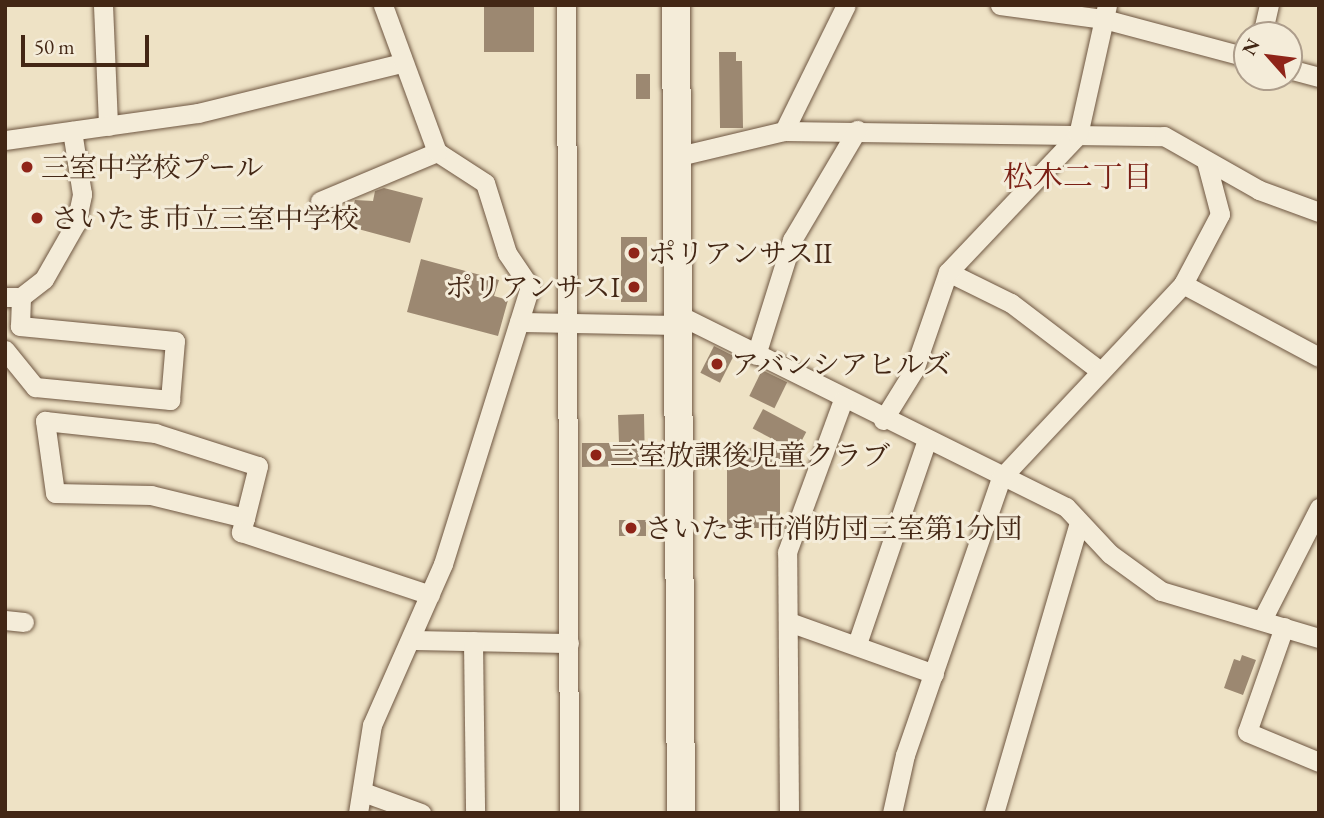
<!DOCTYPE html>
<html>
<head>
<meta charset="utf-8">
<style>
  body { margin:0 }
  #map { position:relative; width:1324px; height:818px; overflow:hidden; background:#eee2c5; font-family:"EB Garamond","Noto Serif JP",serif }
  div>[style] { position:absolute }
  .building>* { inset:0; background:#9c8871; transform-origin:0 0 }
  .roads { filter:drop-shadow(0 0 2px #6e5641) drop-shadow(0 0 2px #6e5641) }
  .street>* { height:19px; margin:-9.5px; padding:0 9.5px; transform-origin:9.5px; border-radius:9.5px; background:#f4ecd9 }
  .secondary>* { height:28px; margin:-14px; padding:0 14px; transform-origin:14px; border-radius:14px; background:#f4ecd9 }
  .dots>* { width:19px; height:19px; translate:-50% -50%; box-sizing:border-box; border:4px solid #f4ecd9; border-radius:50% }
  span { translate:-50% -50%; white-space:nowrap; text-align:center; line-height:1.15; -webkit-text-stroke:6px #f4ecd9; paint-order:stroke }
  .poi-label { font-size:28px; color:#432715 }
  .left { translate:0 -50%; text-align:left }
  .right { translate:-100% -50%; text-align:right }
  .neighbourhood-label { font-size:30px; color:#7a1f14 }
  .frame { position:absolute; inset:0; border:7px solid #432715; pointer-events:none }
  .north { position:absolute; left:1233px; top:21px; width:70px; height:70px; box-sizing:border-box; background:#f4ecd9; border:2px solid #ad9d8b; border-radius:50%; rotate:298deg; font-size:19px; font-weight:700; line-height:28px; text-align:center; color:#432715 }
  .north::after { content:''; display:block; margin:auto; width:24px; height:32px; background:#8f2418; clip-path:polygon(50% 0,100% 100%,50% 72%,0 100%) }
  .scale { position:absolute; left:21px; top:35px; width:128px; height:32px; box-sizing:border-box; border:4px solid #432715; border-top:0; padding-left:9px; font-size:21px; line-height:24px; white-space:nowrap; color:#432715; -webkit-text-stroke:5px #f4ecd9; paint-order:stroke }
</style>
</head>
<body>
<div id="map">
  <div class="building">
    <div style="left:484px;top:5px;width:50px;height:47px"></div>
    <div style="clip-path:polygon(719px 52px,736px 52px,736px 61px,742px 61px,743px 128px,720px 128px)"></div>
    <div style="left:636px;top:74px;width:14px;height:25px"></div>
    <div style="clip-path:polygon(384px 188px,423px 198px,410px 243px,347px 226px,355px 200px,373px 201px,375px 191px)"></div>
    <div style="left:647px;top:237px;width:65px;height:26px;rotate:90deg"></div>
    <div style="clip-path:polygon(421px 259px,499px 280px,494px 296px,508px 300px,498px 336px,407px 312px)"></div>
    <div style="left:714px;top:346px;width:22px;height:30px;rotate:27deg"></div>
    <div style="left:762px;top:370px;width:28px;height:29px;rotate:26deg"></div>
    <div style="left:763px;top:409px;width:49px;height:22px;rotate:28deg"></div>
    <div style="clip-path:polygon(644px 414px,645px 466px,582px 467px,582px 443px,619px 443px,618px 415px)"></div>
    <div style="left:780px;top:448px;width:80px;height:53px;rotate:90deg"></div>
    <div style="left:619px;top:520px;width:27px;height:16px"></div>
    <div style="clip-path:polygon(1242px 655px,1256px 660px,1243px 695px,1224px 688px,1234px 659px,1240px 661px)"></div>
  </div>
  <div class="roads">
    <div class="street">
      <div style="left:103px;top:5px;width:121px;rotate:87.6deg"></div>
      <div style="left:566px;top:5px;width:808px;rotate:89.79deg"></div>
      <div style="left:1000px;top:5px;width:105px;rotate:7.7deg"></div>
      <div style="left:1104px;top:19px;width:148px;rotate:14.9deg"></div>
      <div style="left:1262px;top:35px;width:31px;rotate:-77deg"></div>
      <div style="left:1289px;top:69px;width:31px;rotate:15deg"></div>
      <div style="left:784px;top:131px;width:140px;rotate:-63.8deg"></div>
      <div style="left:5px;top:140px;width:195px;rotate:-8deg"></div>
      <div style="left:198px;top:113px;width:209px;rotate:-13.8deg"></div>
      <div style="left:679px;top:156px;width:108px;rotate:-13.4deg"></div>
      <div style="left:784px;top:131px;width:380px;rotate:0.8deg"></div>
      <div style="left:1164px;top:136px;width:109px;rotate:29.6deg"></div>
      <div style="left:1259px;top:190px;width:64px;rotate:20.1deg"></div>
      <div style="left:320px;top:201px;width:127px;rotate:-22.7deg"></div>
      <div style="left:948px;top:272px;width:70px;rotate:26.2deg"></div>
      <div style="left:1011px;top:303px;width:111px;rotate:37.3deg"></div>
      <div style="left:1183px;top:284px;width:154px;rotate:28.2deg"></div>
      <div style="left:5px;top:297px;width:16px"></div>
      <div style="left:21px;top:297px;width:29px;rotate:-38deg"></div>
      <div style="left:44px;top:279px;width:64px;rotate:-60.3deg"></div>
      <div style="left:76px;top:223px;width:30px;rotate:-78deg"></div>
      <div style="left:82px;top:194px;width:64px;rotate:-99deg"></div>
      <div style="left:679px;top:315px;width:432px;rotate:26.4deg"></div>
      <div style="left:1066px;top:507px;width:64px;rotate:46.9deg"></div>
      <div style="left:1110px;top:554px;width:63px;rotate:36deg"></div>
      <div style="left:1161px;top:591px;width:165px;rotate:16.6deg"></div>
      <div style="left:519px;top:322px;width:161px;rotate:1.1deg"></div>
      <div style="left:5px;top:350px;width:48px;rotate:51deg"></div>
      <div style="left:35px;top:387px;width:136px;rotate:5.5deg"></div>
      <div style="left:170px;top:400px;width:59px;rotate:-85.2deg"></div>
      <div style="left:175px;top:341px;width:156px;rotate:-174.5deg"></div>
      <div style="left:20px;top:326px;width:29px;rotate:-88deg"></div>
      <div style="left:756px;top:355px;width:121px;rotate:-72.6deg"></div>
      <div style="left:792px;top:240px;width:128px;rotate:-59.4deg"></div>
      <div style="left:883px;top:420px;width:59px;rotate:-58.2deg"></div>
      <div style="left:914px;top:370px;width:104px;rotate:-70.9deg"></div>
      <div style="left:948px;top:272px;width:189px;rotate:-46.5deg"></div>
      <div style="left:1078px;top:135px;width:133px;rotate:-77.4deg"></div>
      <div style="left:245px;top:518px;width:97px;rotate:-166.3deg"></div>
      <div style="left:151px;top:495px;width:96px;rotate:-178.8deg"></div>
      <div style="left:55px;top:493px;width:73px;rotate:-97.9deg"></div>
      <div style="left:45px;top:421px;width:111px;rotate:6.2deg"></div>
      <div style="left:155px;top:433px;width:108px;rotate:17.8deg"></div>
      <div style="left:258px;top:466px;width:54px;rotate:104deg"></div>
      <div style="left:245px;top:518px;width:15px;rotate:106deg"></div>
      <div style="left:241px;top:532px;width:199px;rotate:18.4deg"></div>
      <div style="left:5px;top:620px;width:19px;rotate:6deg"></div>
      <div style="left:1262px;top:620px;width:126px;rotate:-63deg"></div>
      <div style="left:789px;top:622px;width:154px;rotate:19.7deg"></div>
      <div style="left:1284px;top:627px;width:111px;rotate:109.4deg"></div>
      <div style="left:1247px;top:732px;width:78px;rotate:22.6deg"></div>
      <div style="left:411px;top:640px;width:158px;rotate:1.1deg"></div>
      <div style="left:473px;top:641px;width:172px;rotate:89.3deg"></div>
      <div style="left:857px;top:644px;width:213px;rotate:-71.1deg"></div>
      <div style="left:363px;top:792px;width:62px;rotate:19.9deg"></div>
      <div style="left:358px;top:813px;width:89px;rotate:-81deg"></div>
      <div style="left:372px;top:725px;width:176px;rotate:-66.2deg"></div>
      <div style="left:443px;top:564px;width:290px;rotate:-72.6deg"></div>
      <div style="left:530px;top:287px;width:41px;rotate:-124.1deg"></div>
      <div style="left:507px;top:253px;width:73px;rotate:-107.4deg"></div>
      <div style="left:485px;top:183px;width:57px;rotate:-147.1deg"></div>
      <div style="left:437px;top:152px;width:157px;rotate:-110.2deg"></div>
      <div style="left:789px;top:813px;width:261px;rotate:-90.4deg"></div>
      <div style="left:787px;top:552px;width:162px;rotate:-69.8deg"></div>
      <div style="left:892px;top:813px;width:59px;rotate:-77.4deg"></div>
      <div style="left:905px;top:755px;width:293px;rotate:-70.9deg"></div>
      <div style="left:1001px;top:478px;width:266px;rotate:-46.8deg"></div>
      <div style="left:1183px;top:284px;width:79px;rotate:-62.1deg"></div>
      <div style="left:1220px;top:214px;width:55px;rotate:-104.8deg"></div>
      <div style="left:994px;top:813px;width:302px;rotate:-73.7deg"></div>
    </div>
    <div class="secondary">
      <div style="left:676px;top:5px;width:808px;rotate:89.65deg"></div>
    </div>
  </div>
  <div class="dots">
    <div style="left:27px;top:167px;background:#8f2418"></div>
    <div style="left:37px;top:218px;background:#8f2418"></div>
    <div style="left:634px;top:253px;background:#8f2418"></div>
    <div style="left:634px;top:287px;background:#8f2418"></div>
    <div style="left:717px;top:364px;background:#8f2418"></div>
    <div style="left:596px;top:455px;background:#8f2418"></div>
    <div style="left:631px;top:528px;background:#8f2418"></div>
  </div>
  <div class="poi-label">
    <span class="left" style="left:41px;top:167px">三室中学校プール</span>
    <span class="left" style="left:51px;top:218px">さいたま市立三室中学校</span>
    <span class="left" style="left:648px;top:253px">ポリアンサスⅡ</span>
    <span class="right" style="left:620px;top:287px">ポリアンサスⅠ</span>
    <span class="left" style="left:731px;top:364px">アバンシアヒルズ</span>
    <span class="left" style="left:610px;top:455px">三室放課後児童クラブ</span>
    <span class="left" style="left:645px;top:528px">さいたま市消防団三室第1分団</span>
  </div>
  <div class="neighbourhood-label">
    <span style="left:1078px;top:177px">松木二丁目</span>
  </div>
  <div class="frame"></div>
  <div class="north">N</div>
  <div class="scale">50 m</div>
</div>
</body>
</html>
